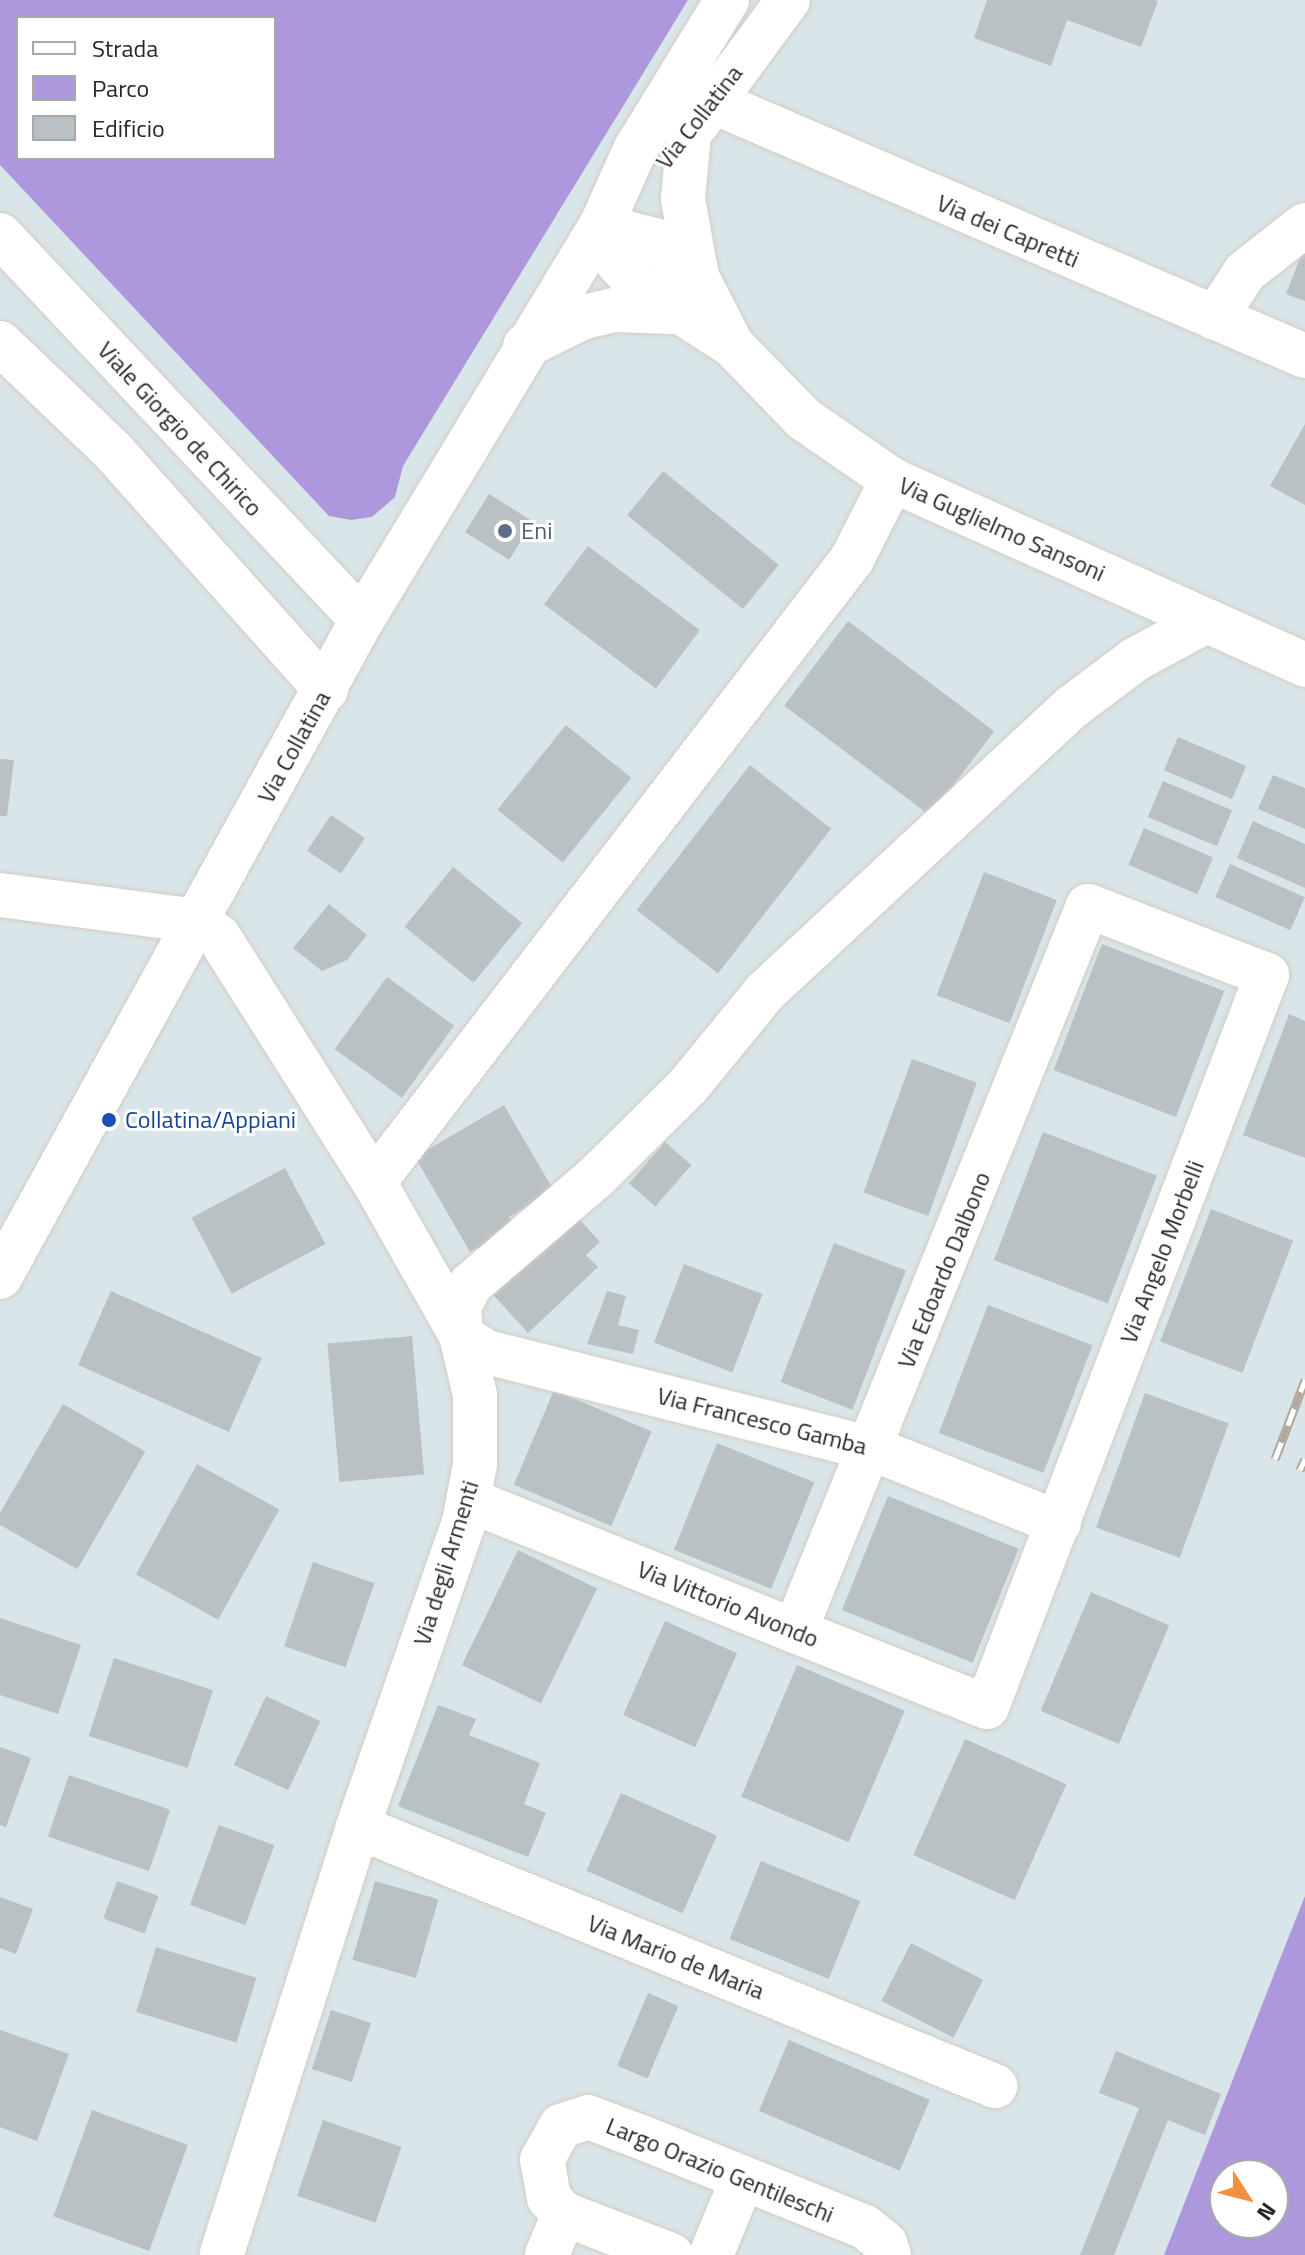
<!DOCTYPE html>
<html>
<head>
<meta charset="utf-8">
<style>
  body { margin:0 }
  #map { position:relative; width:1305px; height:2255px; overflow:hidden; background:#d9e6e9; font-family:"Titillium Web",sans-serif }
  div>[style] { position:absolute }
  .green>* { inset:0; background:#ad98de }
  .building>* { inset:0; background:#b9c1c5; transform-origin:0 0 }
  .roads { filter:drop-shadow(0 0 2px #d5ccc5) drop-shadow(0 0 2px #d5ccc5) }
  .minor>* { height:44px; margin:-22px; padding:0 22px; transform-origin:22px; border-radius:22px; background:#fff }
  .rail>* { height:9px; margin-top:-4.5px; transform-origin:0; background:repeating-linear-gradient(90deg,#fff 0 18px,#b1a79d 0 36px); box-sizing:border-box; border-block:2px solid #b1a79d }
  .dots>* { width:22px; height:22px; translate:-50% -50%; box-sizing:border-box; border:4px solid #fff; border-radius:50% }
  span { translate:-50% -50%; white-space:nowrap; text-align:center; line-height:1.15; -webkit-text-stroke:6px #fff; paint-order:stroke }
  .street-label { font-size:24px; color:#272727 }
  .service-label { font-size:24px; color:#4e5e75 }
  .left { translate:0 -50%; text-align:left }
  .transit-label { font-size:24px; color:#164399 }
  .legend { position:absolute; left:16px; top:16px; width:260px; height:144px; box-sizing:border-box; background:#fff; border:2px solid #a9a9a9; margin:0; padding:10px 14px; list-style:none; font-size:24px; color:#272727 }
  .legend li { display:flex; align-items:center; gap:16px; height:40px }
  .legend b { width:40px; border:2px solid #a9a9a9 }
  .north { position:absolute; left:1209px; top:2159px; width:80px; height:80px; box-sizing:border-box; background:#fff; border:2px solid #a9a9a9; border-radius:50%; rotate:126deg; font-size:22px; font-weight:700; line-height:32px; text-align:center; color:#272727 }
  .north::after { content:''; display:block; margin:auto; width:28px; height:36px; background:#f09040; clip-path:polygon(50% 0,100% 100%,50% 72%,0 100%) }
</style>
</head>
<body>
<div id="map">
  <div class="green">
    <div style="clip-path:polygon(evenodd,0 0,688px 0,403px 466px,395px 497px,372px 517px,351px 520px,329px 516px,0 165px,0 0,18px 18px,274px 18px,274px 158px,18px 158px,18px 18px)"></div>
    <div style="clip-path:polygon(evenodd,1305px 1896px,1305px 2255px,1164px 2255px,1282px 1954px,1305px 1896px,1225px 2175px,1273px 2175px,1273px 2223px,1225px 2223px,1225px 2175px)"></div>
  </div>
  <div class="building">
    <div style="clip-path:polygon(987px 0,1154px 0,1158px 1px,1141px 47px,1067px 20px,1051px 66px,974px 38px)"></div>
    <div style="clip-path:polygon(1305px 245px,1305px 301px,1286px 294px)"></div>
    <div style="clip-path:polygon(1305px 424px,1305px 505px,1270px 486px)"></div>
    <div style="left:663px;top:471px;width:149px;height:57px;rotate:39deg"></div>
    <div style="left:489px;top:494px;width:52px;height:45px;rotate:32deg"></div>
    <div style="left:588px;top:546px;width:140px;height:73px;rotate:37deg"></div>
    <div style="left:848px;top:621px;width:183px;height:106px;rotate:37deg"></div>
    <div style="left:566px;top:725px;width:84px;height:109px;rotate:39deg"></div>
    <div style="left:1178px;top:737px;width:74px;height:36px;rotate:23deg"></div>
    <div style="clip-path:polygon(0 759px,14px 760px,7px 816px,0 816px)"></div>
    <div style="left:750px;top:765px;width:103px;height:184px;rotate:38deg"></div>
    <div style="clip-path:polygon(1273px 775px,1305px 788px,1305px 829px,1258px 809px)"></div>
    <div style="left:1163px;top:781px;width:75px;height:39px;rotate:23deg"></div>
    <div style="left:331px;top:815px;width:41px;height:43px;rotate:34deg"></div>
    <div style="clip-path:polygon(1253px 821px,1305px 844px,1305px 888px,1237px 858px)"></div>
    <div style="left:1144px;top:828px;width:75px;height:40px;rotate:23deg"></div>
    <div style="left:1230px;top:864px;width:82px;height:36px;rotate:24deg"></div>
    <div style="left:453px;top:867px;width:89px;height:77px;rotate:39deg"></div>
    <div style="left:984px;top:872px;width:78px;height:132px;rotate:21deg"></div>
    <div style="clip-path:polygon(329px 904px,367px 935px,347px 960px,322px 971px,293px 948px)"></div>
    <div style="left:1102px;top:944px;width:131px;height:135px;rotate:21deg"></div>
    <div style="left:387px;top:977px;width:83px;height:89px;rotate:36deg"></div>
    <div style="clip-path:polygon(1289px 1014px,1305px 1021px,1305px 1158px,1243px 1135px)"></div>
    <div style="left:912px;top:1059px;width:69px;height:142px;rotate:20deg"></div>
    <div style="clip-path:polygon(504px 1105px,554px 1191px,509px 1217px,515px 1227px,470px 1252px,415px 1157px)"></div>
    <div style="left:1043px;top:1132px;width:122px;height:137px;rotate:21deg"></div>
    <div style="left:665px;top:1142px;width:35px;height:55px;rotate:41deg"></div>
    <div style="left:285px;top:1168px;width:86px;height:106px;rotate:62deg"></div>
    <div style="left:1211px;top:1209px;width:88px;height:142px;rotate:21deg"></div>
    <div style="clip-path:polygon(571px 1210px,600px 1242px,586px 1255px,598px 1267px,528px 1333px,487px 1288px)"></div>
    <div style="left:834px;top:1243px;width:77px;height:149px;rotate:21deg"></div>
    <div style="left:684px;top:1264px;width:84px;height:84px;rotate:21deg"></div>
    <div style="left:111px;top:1291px;width:165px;height:81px;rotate:24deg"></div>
    <div style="clip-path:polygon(607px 1291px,626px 1296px,618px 1325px,639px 1330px,633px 1354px,587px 1344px)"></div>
    <div style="left:988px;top:1305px;width:112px;height:137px;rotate:21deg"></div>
    <div style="left:412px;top:1336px;width:139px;height:85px;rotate:85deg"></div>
    <div style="left:554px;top:1390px;width:106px;height:103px;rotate:23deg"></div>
    <div style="left:1145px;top:1393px;width:89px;height:143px;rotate:20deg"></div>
    <div style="left:63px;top:1404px;width:95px;height:136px;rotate:30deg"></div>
    <div style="left:717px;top:1443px;width:105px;height:115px;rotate:22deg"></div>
    <div style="left:197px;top:1464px;width:94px;height:126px;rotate:29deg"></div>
    <div style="left:888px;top:1496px;width:141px;height:123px;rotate:22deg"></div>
    <div style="left:518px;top:1550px;width:88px;height:128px;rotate:26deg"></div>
    <div style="left:313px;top:1562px;width:65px;height:89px;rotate:19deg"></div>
    <div style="left:1091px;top:1592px;width:85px;height:129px;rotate:23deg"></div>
    <div style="clip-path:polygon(0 1618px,81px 1645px,58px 1714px,0 1695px)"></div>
    <div style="left:665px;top:1621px;width:79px;height:103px;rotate:24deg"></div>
    <div style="left:114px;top:1658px;width:104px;height:82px;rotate:18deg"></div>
    <div style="left:797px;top:1665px;width:117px;height:143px;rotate:23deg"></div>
    <div style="left:266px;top:1696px;width:60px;height:76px;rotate:25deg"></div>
    <div style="clip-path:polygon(438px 1705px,476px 1719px,469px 1735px,540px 1763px,524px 1804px,546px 1813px,528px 1857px,398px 1806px)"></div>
    <div style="left:965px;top:1739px;width:111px;height:127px;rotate:24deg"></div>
    <div style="clip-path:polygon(0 1747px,31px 1758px,6px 1827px,0 1825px)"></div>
    <div style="left:69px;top:1775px;width:107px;height:65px;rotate:19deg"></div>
    <div style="left:621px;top:1793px;width:105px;height:85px;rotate:24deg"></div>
    <div style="left:219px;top:1825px;width:59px;height:85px;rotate:20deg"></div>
    <div style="left:761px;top:1861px;width:107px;height:84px;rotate:22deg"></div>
    <div style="left:117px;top:1881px;width:44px;height:40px;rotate:20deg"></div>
    <div style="left:375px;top:1881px;width:66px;height:82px;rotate:16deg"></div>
    <div style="clip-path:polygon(0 1897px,33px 1909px,16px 1954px,0 1948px)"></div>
    <div style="left:911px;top:1943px;width:81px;height:65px;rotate:27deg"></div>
    <div style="left:156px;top:1947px;width:105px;height:68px;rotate:17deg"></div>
    <div style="left:648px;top:1993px;width:33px;height:79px;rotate:23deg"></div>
    <div style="left:331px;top:2010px;width:42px;height:62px;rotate:18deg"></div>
    <div style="clip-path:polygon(0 2030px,69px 2054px,37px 2141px,0 2127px)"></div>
    <div style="left:789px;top:2040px;width:153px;height:77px;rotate:23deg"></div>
    <div style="clip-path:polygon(1116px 2051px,1221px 2094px,1205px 2135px,1168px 2120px,1114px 2255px,1080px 2255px,1139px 2108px,1099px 2093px)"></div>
    <div style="left:92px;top:2110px;width:102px;height:113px;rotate:20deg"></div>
    <div style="left:323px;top:2120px;width:83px;height:80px;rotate:19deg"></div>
  </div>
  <div class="roads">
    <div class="minor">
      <div style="left:714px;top:102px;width:643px;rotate:23.26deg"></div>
      <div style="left:696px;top:125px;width:155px;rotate:-53.6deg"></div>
      <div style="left:689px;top:135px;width:64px;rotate:95.4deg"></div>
      <div style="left:683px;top:199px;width:79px;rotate:79.8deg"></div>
      <div style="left:697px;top:277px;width:76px;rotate:62.8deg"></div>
      <div style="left:732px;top:345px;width:103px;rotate:45.8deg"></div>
      <div style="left:804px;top:419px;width:107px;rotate:34.7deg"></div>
      <div style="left:892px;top:480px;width:453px;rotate:24.1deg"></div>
      <div style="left:601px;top:226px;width:31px;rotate:71deg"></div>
      <div style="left:611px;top:255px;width:39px;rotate:48deg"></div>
      <div style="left:637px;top:284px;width:113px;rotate:32.7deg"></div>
      <div style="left:601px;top:226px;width:55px;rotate:14.8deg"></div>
      <div style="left:654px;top:240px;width:57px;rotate:40.7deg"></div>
      <div style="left:0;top:235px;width:528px;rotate:46.76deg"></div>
      <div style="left:1215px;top:318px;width:55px;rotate:-56.9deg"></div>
      <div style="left:1245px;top:272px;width:76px;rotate:-38.1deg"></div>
      <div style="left:0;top:343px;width:156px;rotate:43.7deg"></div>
      <div style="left:113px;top:451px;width:320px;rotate:48.3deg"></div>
      <div style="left:525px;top:346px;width:66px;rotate:-26.2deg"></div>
      <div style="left:584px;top:317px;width:32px;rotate:-13deg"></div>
      <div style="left:615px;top:310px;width:57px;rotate:2deg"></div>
      <div style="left:0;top:895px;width:199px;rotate:7.5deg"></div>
      <div style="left:197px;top:921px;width:27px;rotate:36deg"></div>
      <div style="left:219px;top:937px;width:290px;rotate:57.7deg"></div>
      <div style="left:374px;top:1182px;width:176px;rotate:60.4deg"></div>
      <div style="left:461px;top:1335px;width:62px;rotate:76.9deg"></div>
      <div style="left:475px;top:1395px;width:69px;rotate:90deg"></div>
      <div style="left:475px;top:1464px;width:59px;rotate:100.7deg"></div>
      <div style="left:464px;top:1522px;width:323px;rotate:109.2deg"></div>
      <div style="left:358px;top:1827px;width:449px;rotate:107.7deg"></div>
      <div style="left:374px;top:1182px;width:785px;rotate:-52.5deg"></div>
      <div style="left:852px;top:559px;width:89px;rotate:-63.1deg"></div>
      <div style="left:0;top:1277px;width:750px;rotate:-61.15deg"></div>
      <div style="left:362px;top:620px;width:461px;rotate:-58.8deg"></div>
      <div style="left:601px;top:226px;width:83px;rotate:-65.9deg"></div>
      <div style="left:635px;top:150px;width:176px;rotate:-58.5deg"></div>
      <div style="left:469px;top:1500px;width:351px;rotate:21.9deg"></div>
      <div style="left:795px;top:1631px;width:206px;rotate:21.6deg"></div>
      <div style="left:987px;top:1707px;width:784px;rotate:-69.07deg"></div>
      <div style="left:1267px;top:975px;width:192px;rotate:-158.9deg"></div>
      <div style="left:1088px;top:906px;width:782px;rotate:112.01deg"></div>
      <div style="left:1059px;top:1523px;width:200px;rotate:-158.3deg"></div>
      <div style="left:873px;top:1449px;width:399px;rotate:-165.9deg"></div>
      <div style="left:486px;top:1352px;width:30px;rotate:-146deg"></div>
      <div style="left:461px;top:1335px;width:28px;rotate:-94deg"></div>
      <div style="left:459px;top:1307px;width:25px;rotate:-63deg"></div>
      <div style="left:470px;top:1285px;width:166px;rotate:-40.6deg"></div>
      <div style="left:596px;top:1177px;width:129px;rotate:-44.7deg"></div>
      <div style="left:688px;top:1086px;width:122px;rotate:-50.7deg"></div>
      <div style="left:765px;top:992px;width:419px;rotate:-42.9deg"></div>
      <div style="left:1072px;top:707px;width:80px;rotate:-36.9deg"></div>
      <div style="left:1136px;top:659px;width:80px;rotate:-28.5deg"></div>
      <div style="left:358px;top:1827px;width:688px;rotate:22.13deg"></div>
      <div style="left:547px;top:2255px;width:44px;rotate:-67.5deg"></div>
      <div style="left:671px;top:2255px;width:115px;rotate:-159deg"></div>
      <div style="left:564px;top:2214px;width:22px;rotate:-133deg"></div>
      <div style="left:549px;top:2198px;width:39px;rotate:-100deg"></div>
      <div style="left:542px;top:2160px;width:39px;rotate:-61deg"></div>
      <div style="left:561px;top:2126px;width:28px;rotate:-18deg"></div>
      <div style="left:588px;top:2117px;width:57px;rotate:20.7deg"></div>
      <div style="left:641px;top:2137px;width:241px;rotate:21.9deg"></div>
      <div style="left:865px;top:2227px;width:26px;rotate:39deg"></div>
      <div style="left:885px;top:2243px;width:13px;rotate:72deg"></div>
      <div style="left:711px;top:2255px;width:83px;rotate:-67.4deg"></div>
    </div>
  </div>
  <div class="rail">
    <div style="left:1275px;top:1459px;width:85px;rotate:-69.2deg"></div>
    <div style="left:1300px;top:1470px;width:12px;rotate:-66deg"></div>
  </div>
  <div class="dots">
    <div style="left:505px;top:531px;background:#5c6f8a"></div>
    <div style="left:109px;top:1120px;background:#1a4fb4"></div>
  </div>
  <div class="street-label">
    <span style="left:699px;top:117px;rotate:-52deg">Via Collatina</span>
    <span style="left:1008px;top:231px;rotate:23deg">Via dei Capretti</span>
    <span style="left:180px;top:429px;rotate:47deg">Viale Giorgio de Chirico</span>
    <span style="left:1002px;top:529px;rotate:24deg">Via Guglielmo Sansoni</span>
    <span style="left:294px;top:747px;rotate:-61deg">Via Collatina</span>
    <span style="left:1162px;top:1252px;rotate:-69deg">Via Angelo Morbelli</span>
    <span style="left:944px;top:1270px;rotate:-68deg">Via Edoardo Dalbono</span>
    <span style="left:762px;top:1421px;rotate:14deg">Via Francesco Gamba</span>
    <span style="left:446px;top:1563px;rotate:-73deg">Via degli Armenti</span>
    <span style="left:728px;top:1604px;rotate:22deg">Via Vittorio Avondo</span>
    <span style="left:676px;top:1957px;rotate:22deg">Via Mario de Maria</span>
    <span style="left:720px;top:2170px;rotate:22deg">Largo Orazio Gentileschi</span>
  </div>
  <div class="service-label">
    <span class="left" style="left:521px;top:531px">Eni</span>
  </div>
  <div class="transit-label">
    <span class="left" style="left:125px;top:1120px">Collatina/Appiani</span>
  </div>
  <ul class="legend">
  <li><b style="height:10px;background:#fff"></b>Strada</li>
  <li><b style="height:22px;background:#ad98de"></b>Parco</li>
  <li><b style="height:22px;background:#b9c1c5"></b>Edificio</li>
  </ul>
  <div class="north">N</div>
</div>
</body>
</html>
